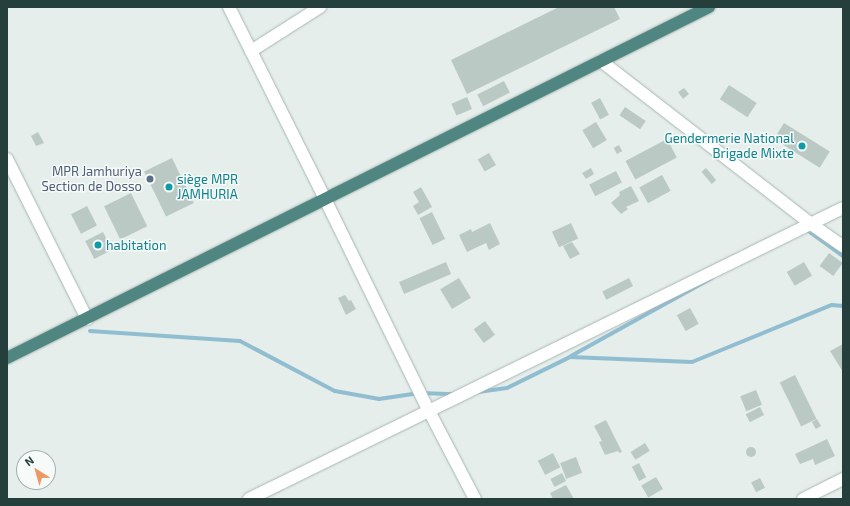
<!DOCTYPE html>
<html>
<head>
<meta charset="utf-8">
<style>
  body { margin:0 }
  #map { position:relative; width:850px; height:506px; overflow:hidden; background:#e5eeeb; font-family:"Exo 2",sans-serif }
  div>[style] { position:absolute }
  .stream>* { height:4px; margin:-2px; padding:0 2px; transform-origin:2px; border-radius:2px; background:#90bdd0 }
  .building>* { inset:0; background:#bbc9c5; transform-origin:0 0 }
  .round { border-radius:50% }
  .roads { filter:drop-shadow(0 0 1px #a8b6b3) drop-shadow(0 0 1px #a8b6b3) }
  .minor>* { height:12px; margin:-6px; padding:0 6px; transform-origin:6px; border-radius:6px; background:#fff }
  .secondary>* { height:12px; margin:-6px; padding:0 6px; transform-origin:6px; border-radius:6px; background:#fff }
  .trunk>* { height:12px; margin:-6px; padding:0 6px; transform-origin:6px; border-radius:6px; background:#4f8681 }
  .dots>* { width:11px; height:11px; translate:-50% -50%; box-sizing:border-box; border:2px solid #f6faf9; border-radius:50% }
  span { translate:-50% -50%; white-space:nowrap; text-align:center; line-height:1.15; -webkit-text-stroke:3px #f6faf9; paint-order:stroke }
  .culture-label { font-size:13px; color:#0d838f }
  .right { translate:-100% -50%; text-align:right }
  .left { translate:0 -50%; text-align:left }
  .service-label { font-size:13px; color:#4e5e75 }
  .frame { position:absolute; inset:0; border:8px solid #253f3c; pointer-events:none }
  .north { position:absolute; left:16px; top:450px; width:40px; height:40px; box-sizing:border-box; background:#f6faf9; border:1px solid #a2afad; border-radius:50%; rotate:323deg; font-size:11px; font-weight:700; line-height:16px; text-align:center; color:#253f3c }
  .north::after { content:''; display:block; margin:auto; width:14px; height:18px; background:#ec9a65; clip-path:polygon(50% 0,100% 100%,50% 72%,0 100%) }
</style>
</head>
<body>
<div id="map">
  <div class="stream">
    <div style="left:804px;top:228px;width:48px;rotate:35.7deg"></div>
    <div style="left:90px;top:331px;width:150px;rotate:3.8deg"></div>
    <div style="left:240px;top:341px;width:107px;rotate:27.8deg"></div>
    <div style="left:335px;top:391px;width:45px;rotate:10.3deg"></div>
    <div style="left:379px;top:399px;width:41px;rotate:-8.3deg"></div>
    <div style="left:420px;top:393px;width:35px;rotate:2deg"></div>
    <div style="left:571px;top:356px;width:161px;rotate:-29deg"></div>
    <div style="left:478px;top:392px;width:29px;rotate:-8deg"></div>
    <div style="left:507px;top:388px;width:70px;rotate:-26.2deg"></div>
    <div style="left:570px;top:357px;width:122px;rotate:2.3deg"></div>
    <div style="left:692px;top:362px;width:151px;rotate:-22.2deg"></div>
    <div style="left:832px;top:305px;width:11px;rotate:5deg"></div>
  </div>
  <div class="building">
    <div style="clip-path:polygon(559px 7px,614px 7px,620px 19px,467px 94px,451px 60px)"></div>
    <div style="left:504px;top:81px;width:13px;height:30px;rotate:63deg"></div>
    <div style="left:729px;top:85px;width:33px;height:17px;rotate:33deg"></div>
    <div style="clip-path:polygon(684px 88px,689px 94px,683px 99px,678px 92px)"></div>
    <div style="left:467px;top:97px;width:13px;height:17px;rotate:67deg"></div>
    <div style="left:600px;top:98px;width:19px;height:10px;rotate:62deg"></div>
    <div style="left:625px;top:107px;width:25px;height:10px;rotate:34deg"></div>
    <div style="left:596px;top:122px;width:21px;height:16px;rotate:59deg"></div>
    <div style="left:784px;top:123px;width:54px;height:19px;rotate:32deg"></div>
    <div style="clip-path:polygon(38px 132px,44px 143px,36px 146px,31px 136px)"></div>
    <div style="left:667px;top:139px;width:21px;height:47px;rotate:62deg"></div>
    <div style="left:619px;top:145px;width:7px;height:6px;rotate:63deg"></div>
    <div style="left:489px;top:153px;width:14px;height:13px;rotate:60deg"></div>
    <div style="left:172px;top:158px;width:50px;height:31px;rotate:64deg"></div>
    <div style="clip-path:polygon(591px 168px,594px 174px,586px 179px,582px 173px)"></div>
    <div style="left:706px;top:168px;width:16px;height:6px;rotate:50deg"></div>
    <div style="left:616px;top:171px;width:13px;height:30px;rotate:63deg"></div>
    <div style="left:662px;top:175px;width:18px;height:26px;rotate:61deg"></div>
    <div style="clip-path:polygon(631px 186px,639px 201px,626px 207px,628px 209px,621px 214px,611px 203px,620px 195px,619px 192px)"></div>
    <div style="clip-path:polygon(421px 187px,432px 207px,418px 215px,413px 206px,419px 202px,413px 192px)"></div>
    <div style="left:131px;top:193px;width:37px;height:30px;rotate:64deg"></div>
    <div style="left:87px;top:206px;width:22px;height:18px;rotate:63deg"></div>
    <div style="left:432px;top:212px;width:30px;height:14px;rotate:64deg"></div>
    <div style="clip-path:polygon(490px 223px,500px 244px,489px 250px,486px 243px,467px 252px,459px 235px,471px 229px,472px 232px)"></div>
    <div style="left:571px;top:223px;width:17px;height:21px;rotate:65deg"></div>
    <div style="left:103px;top:232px;width:20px;height:20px;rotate:63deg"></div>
    <div style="clip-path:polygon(572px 242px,580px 254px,570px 259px,563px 246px)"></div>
    <div style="left:829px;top:253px;width:17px;height:16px;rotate:36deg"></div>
    <div style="left:446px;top:262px;width:13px;height:51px;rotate:67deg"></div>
    <div style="left:804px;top:262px;width:16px;height:20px;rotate:60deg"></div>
    <div style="left:459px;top:278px;width:23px;height:22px;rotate:59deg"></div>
    <div style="left:629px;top:278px;width:9px;height:30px;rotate:63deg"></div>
    <div style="clip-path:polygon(345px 295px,349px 301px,351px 300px,356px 309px,346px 315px,338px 298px)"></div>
    <div style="left:690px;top:308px;width:18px;height:15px;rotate:61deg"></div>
    <div style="left:485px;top:321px;width:17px;height:14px;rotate:54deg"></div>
    <div style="clip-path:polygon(843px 344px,843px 372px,830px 351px)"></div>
    <div style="left:795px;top:375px;width:49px;height:17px;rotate:64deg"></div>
    <div style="left:756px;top:390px;width:16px;height:17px;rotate:68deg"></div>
    <div style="left:760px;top:407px;width:9px;height:16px;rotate:63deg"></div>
    <div style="left:817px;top:419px;width:8px;height:6px;rotate:60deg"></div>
    <div style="clip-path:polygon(606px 420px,622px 452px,619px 453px,618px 451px,605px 455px,599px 442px,602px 441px,594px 426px)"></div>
    <div style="clip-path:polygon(827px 439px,835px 456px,815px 465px,813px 459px,800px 464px,795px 454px)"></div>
    <div style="left:645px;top:443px;width:9px;height:17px;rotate:58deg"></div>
    <div class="round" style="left:746px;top:447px;width:10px;height:10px"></div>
    <div style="left:553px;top:453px;width:16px;height:17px;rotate:63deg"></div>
    <div style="left:576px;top:457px;width:17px;height:17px;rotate:69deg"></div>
    <div style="left:639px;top:463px;width:16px;height:8px;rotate:63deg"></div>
    <div style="left:562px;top:473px;width:9px;height:13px;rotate:63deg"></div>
    <div style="left:656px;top:477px;width:14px;height:17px;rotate:60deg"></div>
    <div style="left:760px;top:478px;width:11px;height:10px;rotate:63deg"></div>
    <div style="clip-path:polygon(566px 485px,574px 499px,553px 499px,550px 493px)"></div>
  </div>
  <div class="roads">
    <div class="minor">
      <div style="left:251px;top:51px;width:82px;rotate:-32.5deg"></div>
      <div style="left:601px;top:61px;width:266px;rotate:37.8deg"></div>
      <div style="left:811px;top:224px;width:39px;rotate:35deg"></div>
      <div style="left:7px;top:159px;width:179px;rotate:63.4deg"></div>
      <div style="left:325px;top:199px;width:236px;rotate:63.9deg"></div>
      <div style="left:429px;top:411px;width:99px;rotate:62.4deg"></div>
      <div style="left:249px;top:499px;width:661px;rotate:-26.1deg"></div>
      <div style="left:803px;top:499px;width:45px;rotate:-26.6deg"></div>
    </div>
    <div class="secondary">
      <div style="left:229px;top:7px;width:215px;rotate:63.4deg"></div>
    </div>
    <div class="trunk">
      <div style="left:7px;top:358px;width:785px;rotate:-26.57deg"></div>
    </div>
  </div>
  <div class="dots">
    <div style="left:802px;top:146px;background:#0f9aa8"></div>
    <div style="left:150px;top:179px;background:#5c6f8a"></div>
    <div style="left:169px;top:187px;background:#0f9aa8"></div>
    <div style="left:98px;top:245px;background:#0f9aa8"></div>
  </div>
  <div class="culture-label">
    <span class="right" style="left:794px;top:146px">Gendermerie National<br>Brigade Mixte</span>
    <span class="left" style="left:177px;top:187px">siège MPR<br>JAMHURIA</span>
    <span class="left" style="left:106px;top:245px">habitation</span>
  </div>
  <div class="service-label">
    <span class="right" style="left:142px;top:179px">MPR Jamhuriya<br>Section de Dosso</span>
  </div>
  <div class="frame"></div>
  <div class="north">N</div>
</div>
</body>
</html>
